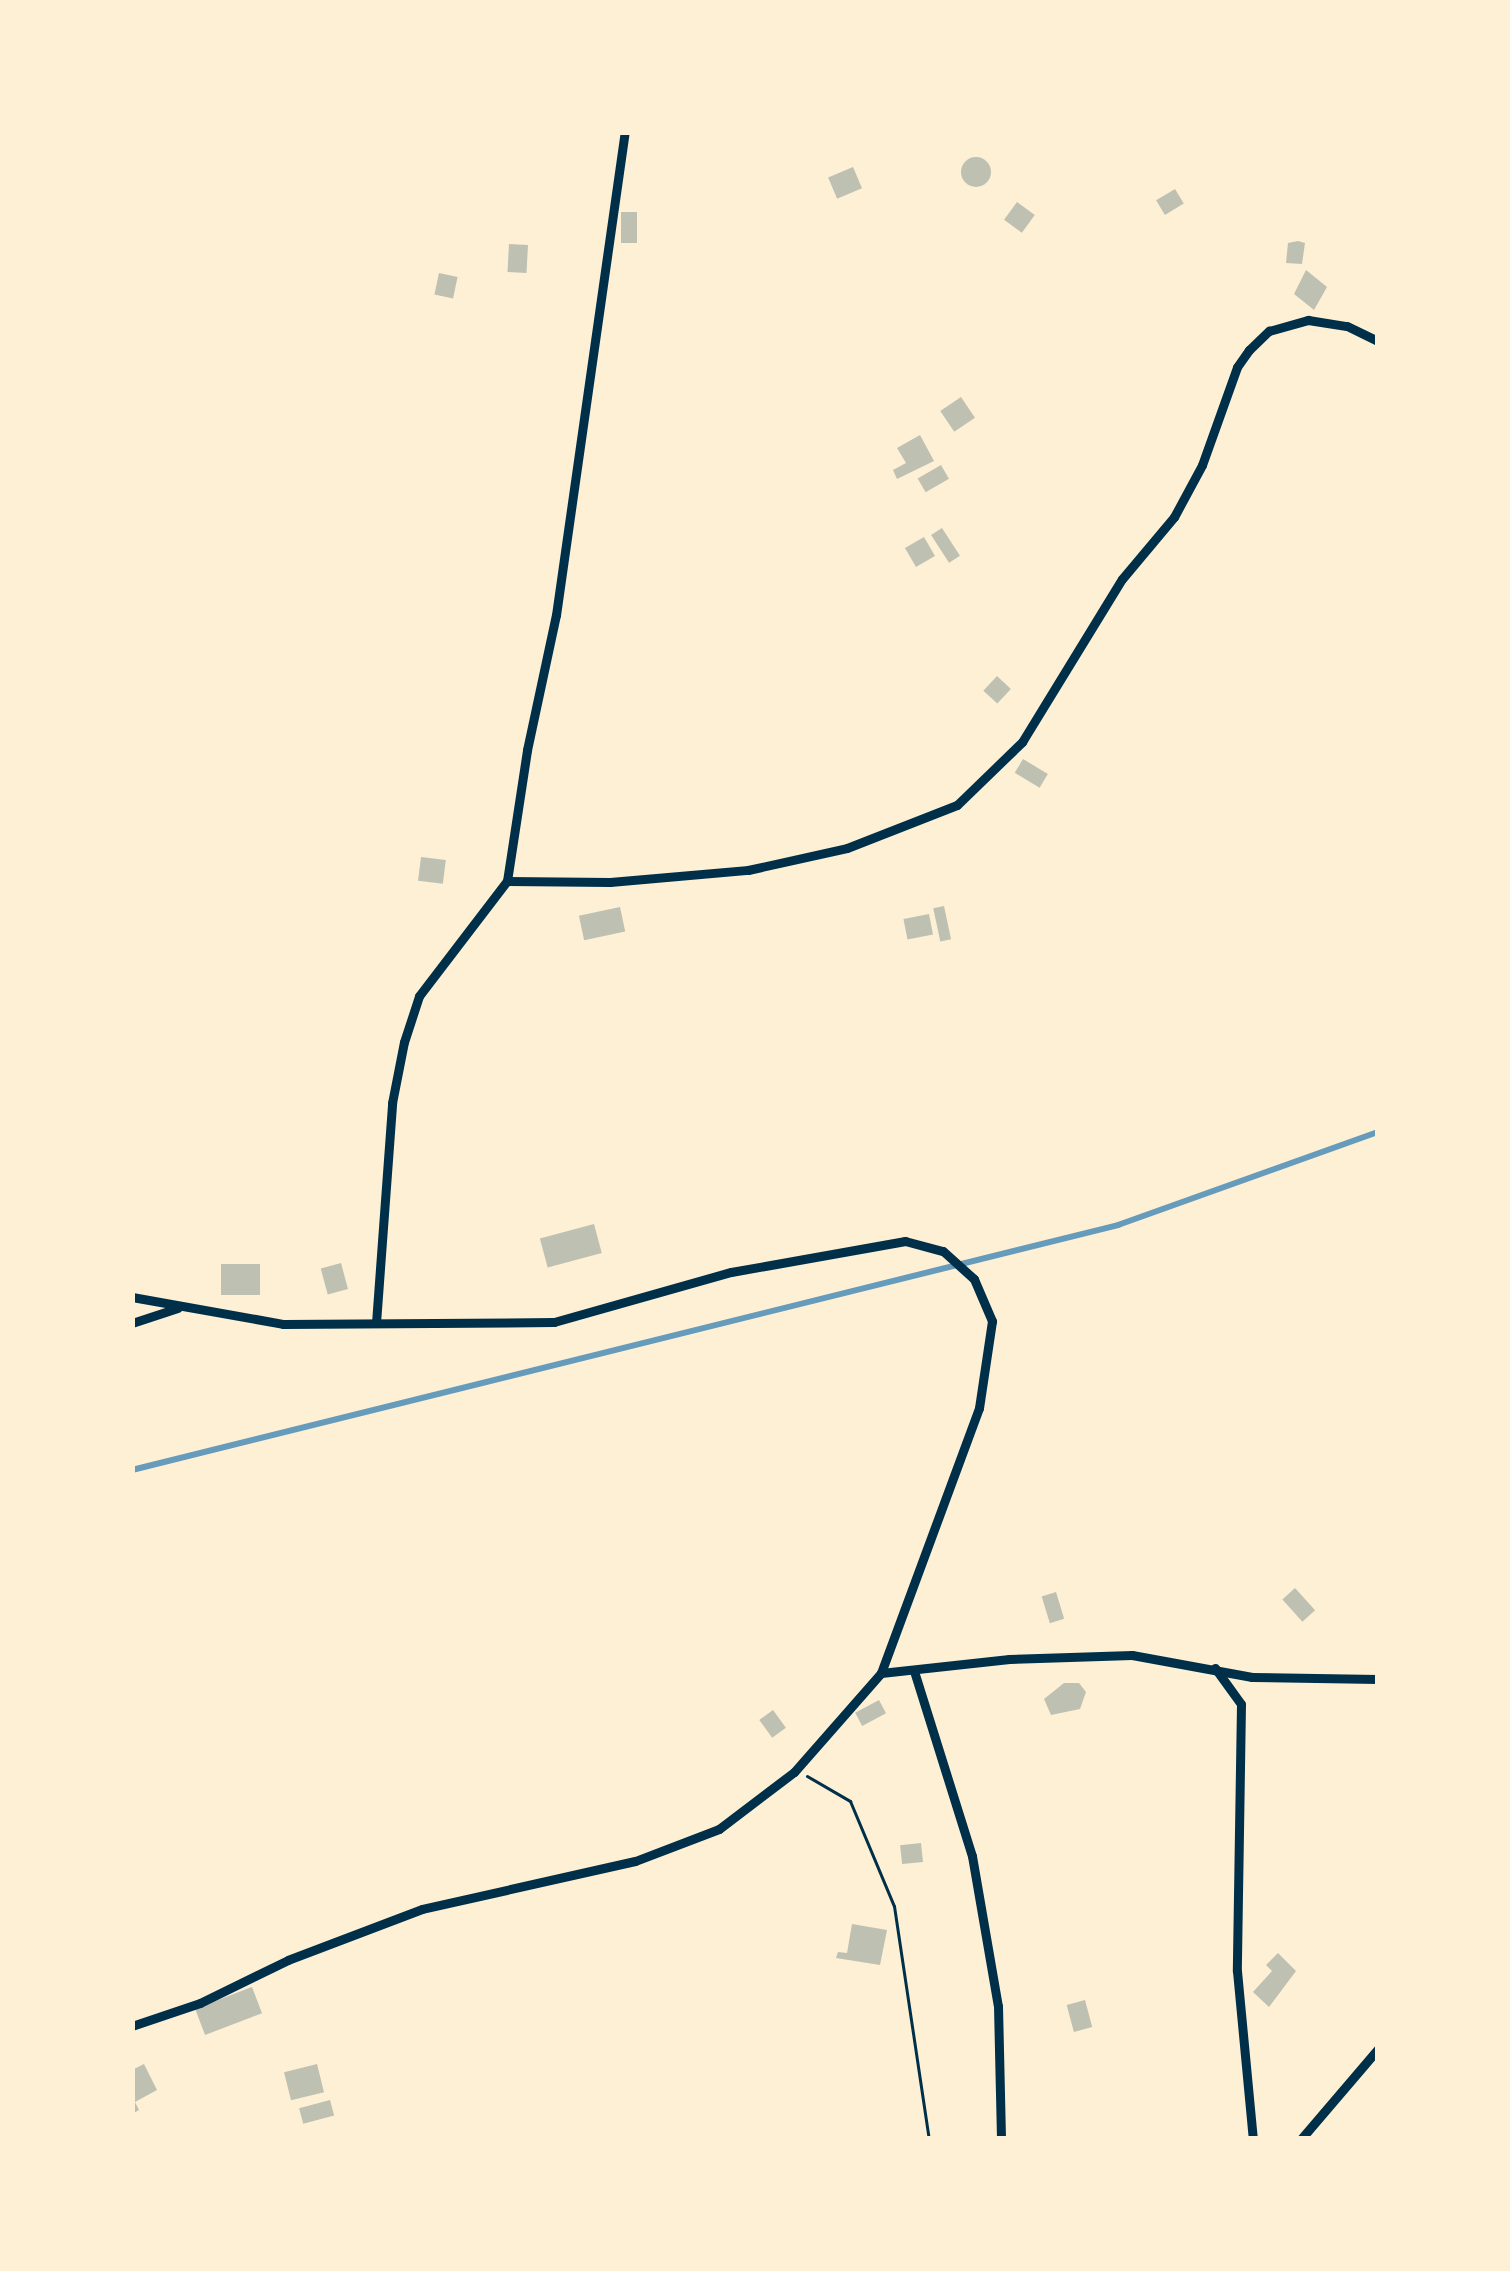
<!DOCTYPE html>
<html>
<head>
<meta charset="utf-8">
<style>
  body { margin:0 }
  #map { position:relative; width:1510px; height:2271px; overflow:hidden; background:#fdf0d5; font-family:"Noto Sans",sans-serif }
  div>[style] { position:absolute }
  .stream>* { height:6px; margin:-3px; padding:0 3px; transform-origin:3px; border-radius:3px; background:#669bbc }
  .building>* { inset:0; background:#bec0b2; transform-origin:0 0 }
  .round { border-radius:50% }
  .path>* { height:3px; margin:-1.5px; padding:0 1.5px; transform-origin:1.5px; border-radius:1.5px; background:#003049 }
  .minor>* { height:9px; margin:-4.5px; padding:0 4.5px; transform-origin:4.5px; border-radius:4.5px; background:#003049 }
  span { translate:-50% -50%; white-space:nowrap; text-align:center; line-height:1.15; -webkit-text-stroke:9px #fdf0d5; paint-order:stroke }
  .frame { position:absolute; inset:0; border:135px solid #fdf0d5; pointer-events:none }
</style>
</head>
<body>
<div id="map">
  <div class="stream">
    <div style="left:132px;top:1470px;width:1016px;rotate:-13.95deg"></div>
    <div style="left:1118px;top:1225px;width:276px;rotate:-19.7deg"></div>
  </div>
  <div class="building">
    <div class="round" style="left:961px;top:157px;width:30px;height:30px"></div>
    <div style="left:853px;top:167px;width:23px;height:27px;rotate:67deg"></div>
    <div style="left:1175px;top:189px;width:17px;height:22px;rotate:59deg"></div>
    <div style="left:1017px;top:202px;width:22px;height:22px;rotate:36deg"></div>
    <div style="left:637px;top:212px;width:31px;height:16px;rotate:90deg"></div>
    <div style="clip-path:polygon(1298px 241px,1305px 243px,1302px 264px,1286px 263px,1288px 243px)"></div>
    <div style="left:509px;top:244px;width:19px;height:28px;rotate:3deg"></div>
    <div style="clip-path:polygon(1306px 270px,1327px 287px,1314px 310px,1294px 294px)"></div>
    <div style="left:439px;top:273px;width:19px;height:22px;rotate:12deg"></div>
    <div style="left:961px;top:397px;width:25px;height:25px;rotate:56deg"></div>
    <div style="clip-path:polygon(920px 435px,934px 461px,897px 479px,893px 470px,906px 463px,897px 448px)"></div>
    <div style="left:941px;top:465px;width:16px;height:27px;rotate:60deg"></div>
    <div style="left:942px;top:528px;width:33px;height:13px;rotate:57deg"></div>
    <div style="left:924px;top:537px;width:22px;height:22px;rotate:60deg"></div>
    <div style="left:997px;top:676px;width:19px;height:20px;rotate:43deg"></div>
    <div style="left:1023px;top:759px;width:29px;height:16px;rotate:31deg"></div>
    <div style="left:421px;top:857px;width:25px;height:24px;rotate:7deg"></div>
    <div style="left:944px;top:906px;width:34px;height:11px;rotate:78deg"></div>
    <div style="left:620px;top:907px;width:25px;height:42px;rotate:78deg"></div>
    <div style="left:929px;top:914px;width:21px;height:26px;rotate:79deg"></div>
    <div style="left:594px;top:1224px;width:30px;height:56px;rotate:75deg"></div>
    <div style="left:341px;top:1263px;width:27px;height:21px;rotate:75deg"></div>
    <div style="left:221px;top:1264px;width:39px;height:31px"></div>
    <div style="left:1295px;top:1588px;width:30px;height:17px;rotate:48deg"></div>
    <div style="left:1056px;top:1592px;width:28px;height:15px;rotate:73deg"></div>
    <div style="clip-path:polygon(1064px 1683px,1079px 1683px,1086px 1692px,1080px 1709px,1051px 1715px,1044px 1699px)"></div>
    <div style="left:879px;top:1700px;width:15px;height:27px;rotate:62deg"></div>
    <div style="left:773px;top:1710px;width:22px;height:17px;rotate:54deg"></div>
    <div style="left:921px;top:1843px;width:19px;height:21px;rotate:84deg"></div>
    <div style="clip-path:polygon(852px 1924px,887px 1930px,880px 1965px,836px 1958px,838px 1952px,847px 1953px)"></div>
    <div style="clip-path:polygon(1278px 1953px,1296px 1971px,1269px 2007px,1253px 1992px,1272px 1971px,1266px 1965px)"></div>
    <div style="left:252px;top:1987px;width:28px;height:61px;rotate:69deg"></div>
    <div style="left:1085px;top:2000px;width:28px;height:19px;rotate:75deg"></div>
    <div style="clip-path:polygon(144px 2064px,157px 2090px,135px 2102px,139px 2110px,132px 2114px,132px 2070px)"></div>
    <div style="left:317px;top:2064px;width:29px;height:34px;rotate:76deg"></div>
    <div style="left:330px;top:2100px;width:16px;height:32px;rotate:75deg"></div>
  </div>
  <div class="path">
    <div style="left:807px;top:1776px;width:50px;rotate:30.2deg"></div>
    <div style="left:850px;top:1801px;width:114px;rotate:67.3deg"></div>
    <div style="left:894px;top:1906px;width:236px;rotate:81.5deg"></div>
  </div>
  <div class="minor">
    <div style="left:507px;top:881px;width:103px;rotate:0.6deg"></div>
    <div style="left:610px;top:882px;width:139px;rotate:-5deg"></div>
    <div style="left:748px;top:870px;width:101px;rotate:-12.5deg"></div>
    <div style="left:847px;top:848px;width:118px;rotate:-21.4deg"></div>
    <div style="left:957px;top:805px;width:91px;rotate:-44.1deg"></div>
    <div style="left:1022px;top:742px;width:191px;rotate:-58.5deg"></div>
    <div style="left:1122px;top:579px;width:81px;rotate:-50deg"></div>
    <div style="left:1174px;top:517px;width:59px;rotate:-61.7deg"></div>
    <div style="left:1202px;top:465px;width:104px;rotate:-70.3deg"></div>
    <div style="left:1237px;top:367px;width:21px;rotate:-55deg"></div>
    <div style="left:1249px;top:350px;width:28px;rotate:-44deg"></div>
    <div style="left:1269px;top:331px;width:41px;rotate:-15.8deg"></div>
    <div style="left:1308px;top:320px;width:39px;rotate:9deg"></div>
    <div style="left:1347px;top:326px;width:34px;rotate:26deg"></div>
    <div style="left:132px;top:1297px;width:153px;rotate:10.1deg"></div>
    <div style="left:283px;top:1324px;width:271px;rotate:-0.4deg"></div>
    <div style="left:554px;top:1322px;width:184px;rotate:-15.8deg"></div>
    <div style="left:731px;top:1272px;width:177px;rotate:-10.1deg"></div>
    <div style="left:905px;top:1241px;width:39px;rotate:15deg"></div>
    <div style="left:943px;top:1251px;width:42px;rotate:42.1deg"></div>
    <div style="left:974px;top:1279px;width:46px;rotate:66.8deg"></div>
    <div style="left:992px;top:1321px;width:88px;rotate:98.5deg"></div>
    <div style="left:979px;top:1408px;width:283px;rotate:110.3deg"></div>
    <div style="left:881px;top:1673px;width:132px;rotate:131.3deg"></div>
    <div style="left:794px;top:1772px;width:94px;rotate:142.8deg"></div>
    <div style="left:719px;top:1829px;width:90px;rotate:159.1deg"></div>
    <div style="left:635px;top:1861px;width:218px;rotate:167.3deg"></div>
    <div style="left:422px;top:1909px;width:143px;rotate:159.2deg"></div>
    <div style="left:288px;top:1960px;width:98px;rotate:154deg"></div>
    <div style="left:200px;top:2003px;width:72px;rotate:161.3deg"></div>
    <div style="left:132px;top:1323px;width:48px;rotate:-18.1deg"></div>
    <div style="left:376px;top:1323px;width:221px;rotate:-85.8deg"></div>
    <div style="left:392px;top:1103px;width:62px;rotate:-78.9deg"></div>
    <div style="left:404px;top:1042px;width:48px;rotate:-71.9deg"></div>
    <div style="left:419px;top:996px;width:145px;rotate:-52.6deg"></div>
    <div style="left:507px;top:881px;width:133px;rotate:-81.3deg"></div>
    <div style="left:527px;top:750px;width:138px;rotate:-77.9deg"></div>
    <div style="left:556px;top:615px;width:488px;rotate:-81.9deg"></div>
    <div style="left:1215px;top:1668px;width:44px;rotate:54.2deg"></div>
    <div style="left:1241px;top:1704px;width:267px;rotate:90.9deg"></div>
    <div style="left:1237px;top:1971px;width:169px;rotate:84.6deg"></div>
    <div style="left:914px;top:1671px;width:194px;rotate:72.6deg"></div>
    <div style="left:972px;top:1856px;width:152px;rotate:80.2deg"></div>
    <div style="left:998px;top:2006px;width:133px;rotate:88.7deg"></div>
    <div style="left:881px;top:1673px;width:129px;rotate:-6.2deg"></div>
    <div style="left:1009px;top:1659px;width:123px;rotate:-1.9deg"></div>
    <div style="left:1132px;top:1655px;width:122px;rotate:10.4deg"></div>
    <div style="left:1252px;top:1677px;width:126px;rotate:0.9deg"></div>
    <div style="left:1301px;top:2139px;width:118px;rotate:-49.5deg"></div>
  </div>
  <div class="frame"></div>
</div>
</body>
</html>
